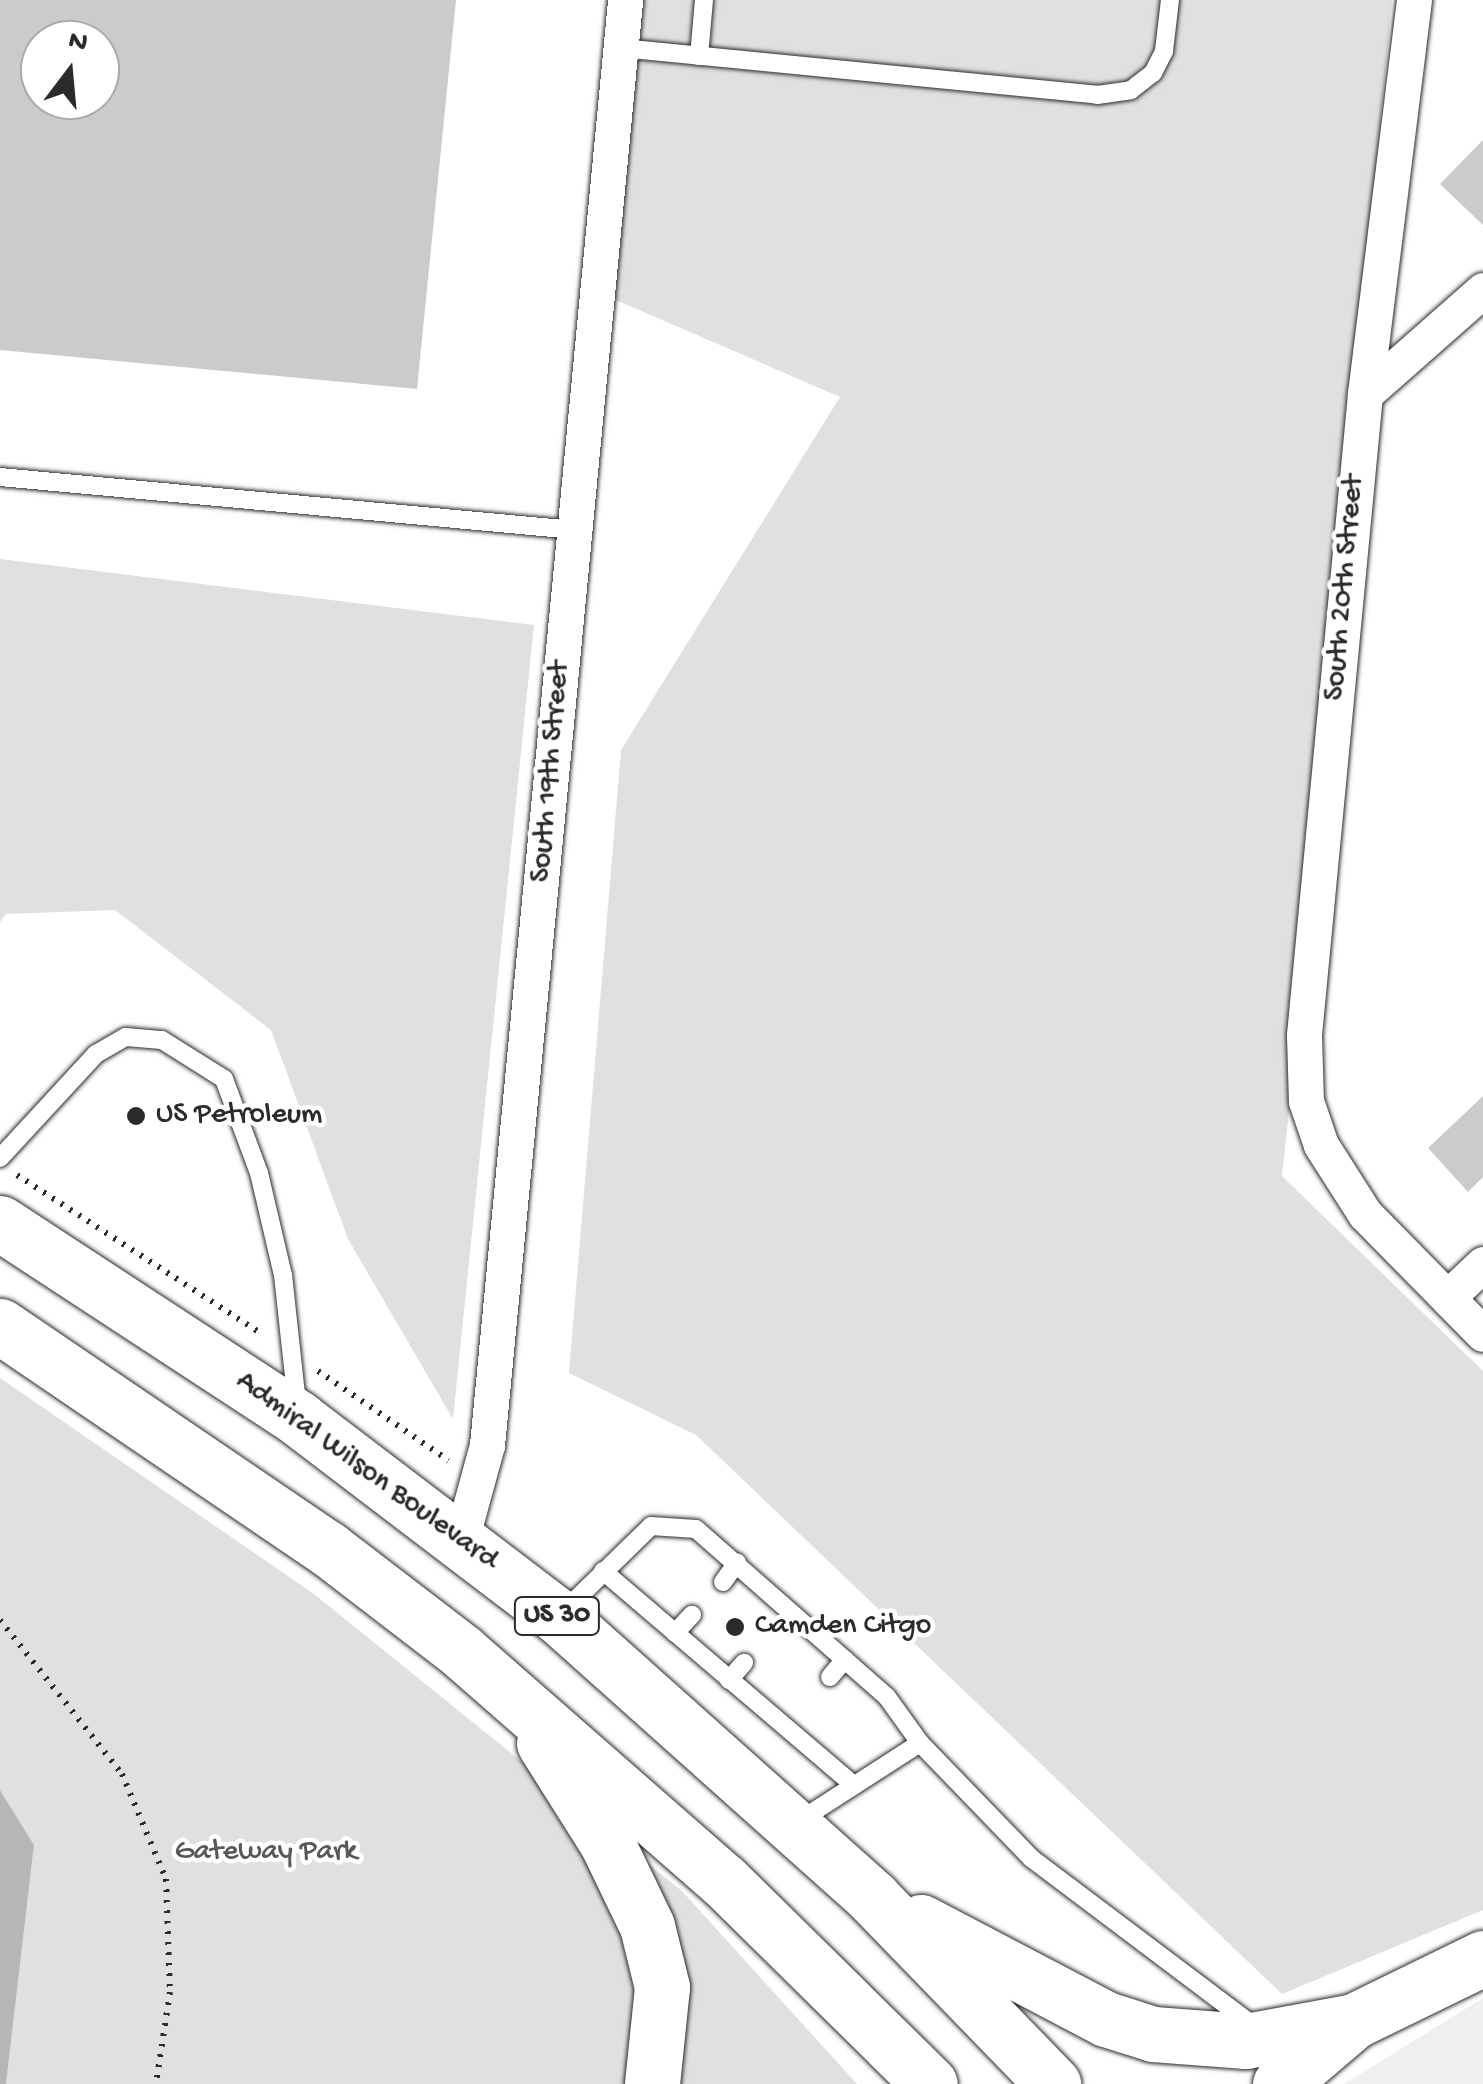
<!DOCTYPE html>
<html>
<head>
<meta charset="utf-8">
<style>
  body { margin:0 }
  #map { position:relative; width:1483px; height:2084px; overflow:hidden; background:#fff; font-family:"Gochi Hand",sans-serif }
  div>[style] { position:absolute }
  .built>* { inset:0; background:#efefef }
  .green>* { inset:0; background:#e0e0e0 }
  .water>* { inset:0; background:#b6b6b6 }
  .building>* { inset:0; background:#cbcbcb }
  .path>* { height:6px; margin-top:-3px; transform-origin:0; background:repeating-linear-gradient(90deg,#2b2b2b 0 2.5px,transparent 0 10.5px) }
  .roads { filter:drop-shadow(0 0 2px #2b2b2b) drop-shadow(0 0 2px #2b2b2b) }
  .lane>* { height:18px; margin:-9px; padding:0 9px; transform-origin:9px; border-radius:9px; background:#fff }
  .street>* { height:35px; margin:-17.5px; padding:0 17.5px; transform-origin:17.5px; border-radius:17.5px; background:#fff }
  .highway>* { height:55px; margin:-27.5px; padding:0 27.5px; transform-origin:27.5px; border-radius:27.5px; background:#fff }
  .dots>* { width:28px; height:28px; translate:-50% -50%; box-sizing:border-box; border:5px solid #fff; border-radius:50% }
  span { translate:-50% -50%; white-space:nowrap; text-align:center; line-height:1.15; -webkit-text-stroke:9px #fff; paint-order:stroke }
  .shield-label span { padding:2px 8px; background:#fff; border:2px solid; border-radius:8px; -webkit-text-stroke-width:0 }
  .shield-label { font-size:28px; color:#2b2b2b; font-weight:700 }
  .street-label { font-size:30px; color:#2b2b2b }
  .poi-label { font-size:30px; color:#2b2b2b }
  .left { translate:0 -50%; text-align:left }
  .park-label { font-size:30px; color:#585858 }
  .north { position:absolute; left:20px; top:20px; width:100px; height:100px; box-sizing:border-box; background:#fff; border:2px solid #aaa; border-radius:50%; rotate:16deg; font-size:28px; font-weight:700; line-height:40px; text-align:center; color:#2b2b2b }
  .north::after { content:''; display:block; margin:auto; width:35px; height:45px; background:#2b2b2b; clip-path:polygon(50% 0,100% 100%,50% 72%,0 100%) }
</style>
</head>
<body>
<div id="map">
  <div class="built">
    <div style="clip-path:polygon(1483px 1998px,1483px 2084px,1344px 2084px)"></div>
  </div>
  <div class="green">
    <div style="clip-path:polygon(622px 0,1392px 0,1362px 315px,1363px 433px,1282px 1176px,1483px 1371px,1483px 1910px,1282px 1994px,696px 1435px,569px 1373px,621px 750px,840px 397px,595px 291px)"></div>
    <div style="clip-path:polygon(0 559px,534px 625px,453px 1419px,348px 1239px,271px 1030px,115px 910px,6px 914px,0 922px)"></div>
    <div style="clip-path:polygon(0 1378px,314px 1594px,682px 1891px,857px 2084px,6px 2084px,34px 1845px,0 1790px)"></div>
  </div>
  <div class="water">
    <div style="clip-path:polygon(0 1790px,34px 1845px,6px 2084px,0 2084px)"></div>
  </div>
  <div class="building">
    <div style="clip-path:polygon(evenodd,0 0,456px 0,417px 389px,0 350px,0 0,40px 40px,100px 40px,100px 100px,40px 100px,40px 40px)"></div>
    <div style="clip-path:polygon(1483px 140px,1483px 225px,1440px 184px)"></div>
    <div style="clip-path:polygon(1483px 1096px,1483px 1177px,1468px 1192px,1428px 1148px)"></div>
  </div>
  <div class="path">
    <div style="left:17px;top:1175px;width:292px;rotate:33deg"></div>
    <div style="left:318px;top:1371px;width:158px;rotate:34.4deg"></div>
    <div style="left:0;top:1620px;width:196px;rotate:51.6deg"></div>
    <div style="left:122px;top:1774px;width:114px;rotate:67.3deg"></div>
    <div style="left:166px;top:1879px;width:113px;rotate:88deg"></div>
    <div style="left:170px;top:1992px;width:93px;rotate:98.7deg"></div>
  </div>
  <div class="roads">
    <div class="lane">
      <div style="left:621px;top:48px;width:478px;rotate:5.6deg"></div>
      <div style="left:1097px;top:95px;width:34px;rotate:-8deg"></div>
      <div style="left:1131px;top:90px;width:28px;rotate:-38deg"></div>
      <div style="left:1153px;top:73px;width:25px;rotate:-63deg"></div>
      <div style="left:1164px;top:51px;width:51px;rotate:-83.3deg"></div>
      <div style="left:699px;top:56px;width:56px;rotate:-84.9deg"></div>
      <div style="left:0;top:477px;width:577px;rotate:5.27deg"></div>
      <div style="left:0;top:1158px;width:142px;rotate:-47.3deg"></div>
      <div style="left:96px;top:1054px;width:34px;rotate:-30deg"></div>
      <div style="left:126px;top:1037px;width:36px;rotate:5deg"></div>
      <div style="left:162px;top:1040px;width:73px;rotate:32.2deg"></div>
      <div style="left:224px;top:1079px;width:100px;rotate:69.6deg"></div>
      <div style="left:259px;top:1173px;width:105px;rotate:76.8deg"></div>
      <div style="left:283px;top:1275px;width:130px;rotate:83.8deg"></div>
      <div style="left:603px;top:1571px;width:328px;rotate:40.5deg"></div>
      <div style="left:723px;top:1582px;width:24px;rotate:-54deg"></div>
      <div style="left:562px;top:1613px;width:124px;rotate:-44.3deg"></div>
      <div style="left:651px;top:1526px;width:45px;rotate:3.8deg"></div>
      <div style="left:696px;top:1529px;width:254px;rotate:41.3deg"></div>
      <div style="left:887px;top:1697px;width:57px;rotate:54.3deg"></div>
      <div style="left:675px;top:1633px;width:25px;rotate:-47deg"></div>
      <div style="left:830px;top:1677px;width:23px;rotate:-50deg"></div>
      <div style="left:729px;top:1680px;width:23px;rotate:-49deg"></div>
      <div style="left:799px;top:1821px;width:144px;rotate:-32.8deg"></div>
      <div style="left:920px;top:1743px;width:160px;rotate:46deg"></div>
      <div style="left:1031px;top:1858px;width:279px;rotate:37deg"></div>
    </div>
    <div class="street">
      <div style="left:1414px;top:0;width:397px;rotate:97.1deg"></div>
      <div style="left:1365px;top:394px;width:644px;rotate:95.44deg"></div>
      <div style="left:1304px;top:1035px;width:66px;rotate:88.3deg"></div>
      <div style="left:1306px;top:1101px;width:46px;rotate:71.2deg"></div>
      <div style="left:1321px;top:1145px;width:82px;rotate:57.5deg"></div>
      <div style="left:1365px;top:1214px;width:168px;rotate:45.5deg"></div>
      <div style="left:1365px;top:394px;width:157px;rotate:-41.4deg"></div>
      <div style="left:1448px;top:1297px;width:48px;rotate:-43.3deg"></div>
      <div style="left:461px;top:1540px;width:98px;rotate:-74.7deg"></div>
      <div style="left:487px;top:1445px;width:1452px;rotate:-84.54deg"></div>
    </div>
    <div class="highway">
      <div style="left:0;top:1223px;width:358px;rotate:33.2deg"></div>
      <div style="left:299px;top:1419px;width:325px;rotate:37.3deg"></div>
      <div style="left:558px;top:1616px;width:423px;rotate:41.8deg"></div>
      <div style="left:873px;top:1898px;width:259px;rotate:45.9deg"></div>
      <div style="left:0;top:1326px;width:395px;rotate:34.2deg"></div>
      <div style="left:327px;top:1548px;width:169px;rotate:37.5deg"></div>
      <div style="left:461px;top:1651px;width:349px;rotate:41.2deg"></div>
      <div style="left:724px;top:1881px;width:289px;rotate:44.6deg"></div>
      <div style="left:544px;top:1743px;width:118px;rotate:57.8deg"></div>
      <div style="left:607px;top:1843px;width:92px;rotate:64.3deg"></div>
      <div style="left:647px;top:1926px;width:63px;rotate:76.2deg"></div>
      <div style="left:662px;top:1987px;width:98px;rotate:95.9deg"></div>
      <div style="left:921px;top:1922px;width:209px;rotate:27.7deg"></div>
      <div style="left:1106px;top:2019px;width:49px;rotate:17.7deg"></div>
      <div style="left:1153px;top:2034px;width:93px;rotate:4.3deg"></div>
      <div style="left:1246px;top:2041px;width:110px;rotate:-10.5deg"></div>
      <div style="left:1280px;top:2084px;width:97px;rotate:-40.4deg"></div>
      <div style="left:1354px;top:2021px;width:144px;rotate:-26deg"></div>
    </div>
  </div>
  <div class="dots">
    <div style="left:136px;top:1116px;background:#2b2b2b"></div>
    <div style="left:735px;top:1627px;background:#2b2b2b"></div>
  </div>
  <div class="shield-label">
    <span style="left:557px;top:1616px">US 30</span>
  </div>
  <div class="street-label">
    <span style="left:1346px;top:588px;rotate:-85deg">South 20th Street</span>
    <span style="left:552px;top:772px;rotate:-85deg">South 19th Street</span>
    <span style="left:366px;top:1472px;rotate:36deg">Admiral Wilson Boulevard</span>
  </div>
  <div class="poi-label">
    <span class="left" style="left:156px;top:1116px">US Petroleum</span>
    <span class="left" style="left:755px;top:1627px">Camden Citgo</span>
  </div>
  <div class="park-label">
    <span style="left:266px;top:1853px">Gateway Park</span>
  </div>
  <div class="north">N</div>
</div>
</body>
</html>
